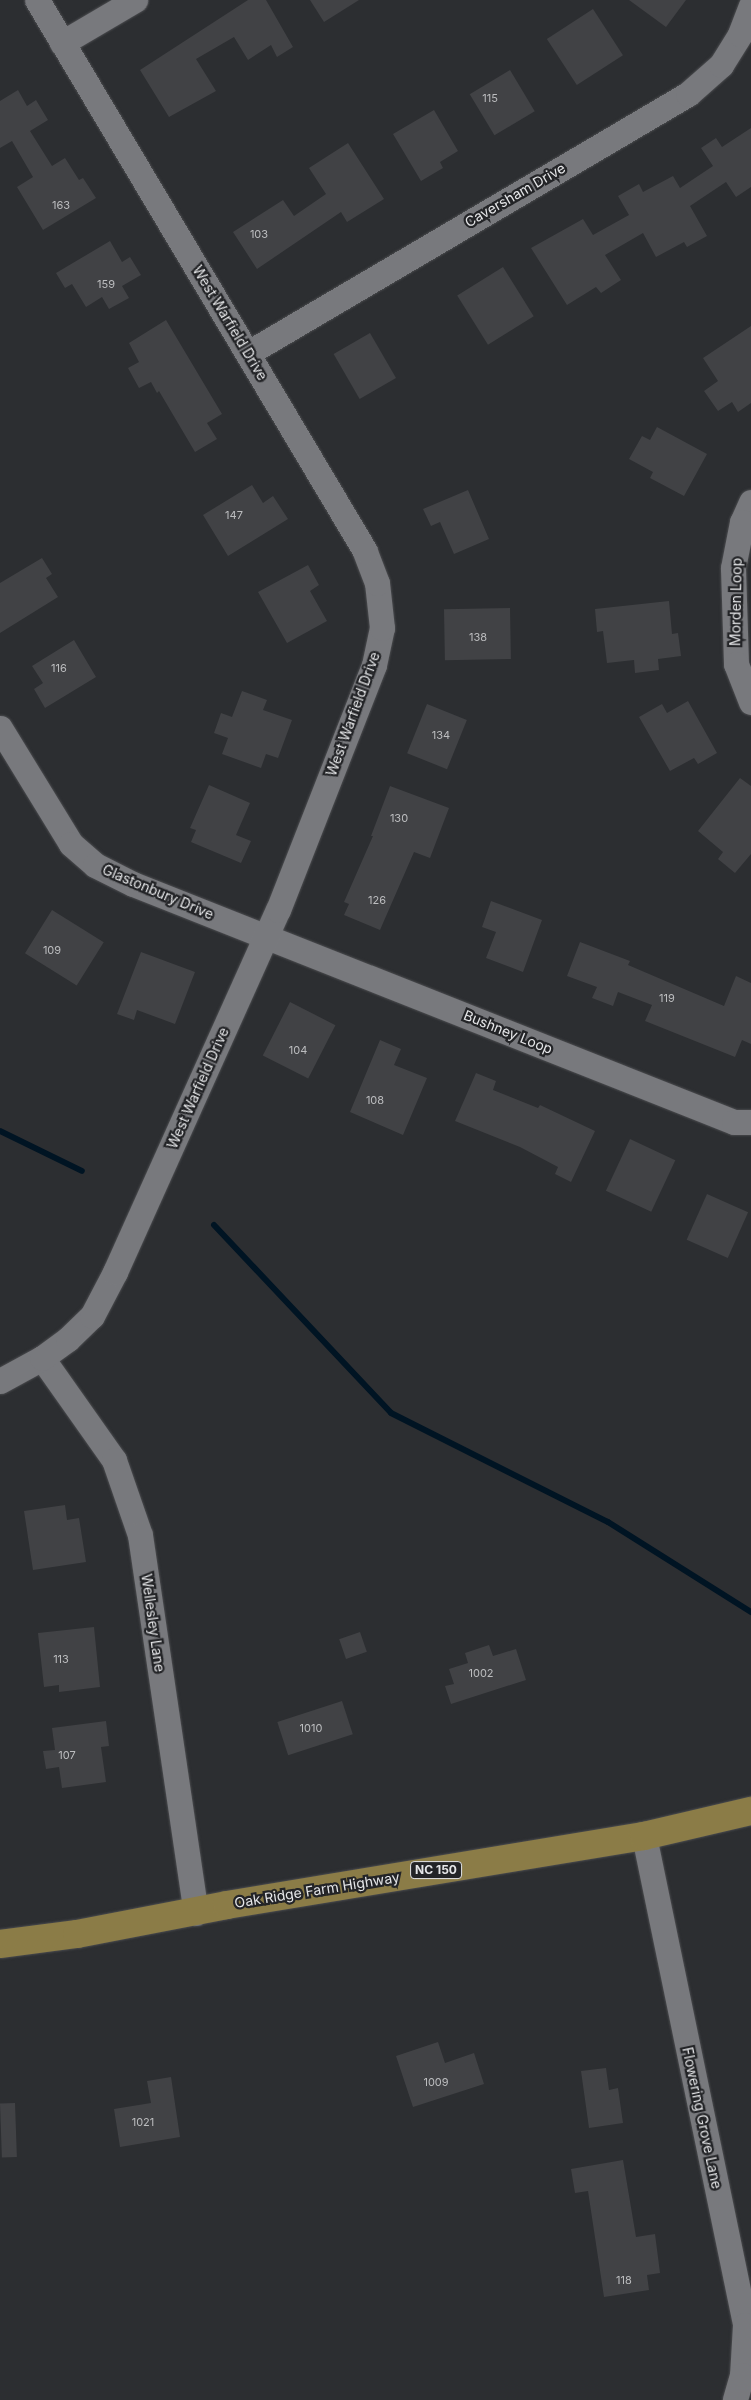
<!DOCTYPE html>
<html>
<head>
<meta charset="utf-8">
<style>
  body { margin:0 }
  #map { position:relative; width:751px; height:2400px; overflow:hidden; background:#2c2e31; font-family:Inter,sans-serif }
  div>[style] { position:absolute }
  .stream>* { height:6px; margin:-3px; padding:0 3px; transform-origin:3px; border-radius:3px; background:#001423 }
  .building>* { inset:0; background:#414245; transform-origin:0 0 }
  .roads { filter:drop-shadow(0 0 1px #4b4c4f) drop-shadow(0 0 1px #4b4c4f) }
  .street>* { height:25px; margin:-12.5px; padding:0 12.5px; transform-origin:12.5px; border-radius:12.5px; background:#78797d }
  .primary>* { height:28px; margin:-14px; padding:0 14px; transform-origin:14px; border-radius:14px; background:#8b7c47 }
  span { translate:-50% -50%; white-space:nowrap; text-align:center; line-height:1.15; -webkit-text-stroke:4.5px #232427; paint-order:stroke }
  .number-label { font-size:11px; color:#bcbdbf }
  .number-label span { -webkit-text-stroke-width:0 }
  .shield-label span { padding:1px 4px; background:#232427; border:1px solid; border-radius:4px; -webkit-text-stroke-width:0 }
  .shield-label { font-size:12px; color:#e5e6e8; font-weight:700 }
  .street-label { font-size:14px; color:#e5e6e8 }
</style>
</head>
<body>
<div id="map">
  <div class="stream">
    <div style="left:0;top:1131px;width:91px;rotate:26deg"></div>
    <div style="left:214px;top:1225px;width:258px;rotate:46.7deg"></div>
    <div style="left:391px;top:1413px;width:243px;rotate:26.7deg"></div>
    <div style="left:608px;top:1522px;width:169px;rotate:32.2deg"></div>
  </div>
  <div class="building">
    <div style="clip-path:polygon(248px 0,266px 0,293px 47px,277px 57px,271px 45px,248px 60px,234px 37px,196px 59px,216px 91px,169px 117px,140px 70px)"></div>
    <div style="clip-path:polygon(310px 0,359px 0,324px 22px)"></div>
    <div style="clip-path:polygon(629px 0,686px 0,666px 27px)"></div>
    <div style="left:593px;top:9px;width:55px;height:55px;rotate:57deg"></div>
    <div style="left:510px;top:70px;width:48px;height:47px;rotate:59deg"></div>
    <div style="clip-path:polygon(18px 90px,27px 106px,36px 100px,48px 120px,30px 131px,52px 166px,65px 158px,79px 180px,83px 178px,96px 198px,43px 230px,17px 187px,33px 177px,12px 141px,0 148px,0 101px)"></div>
    <div style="clip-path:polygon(434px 110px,458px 151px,440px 162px,443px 168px,421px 181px,393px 134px)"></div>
    <div style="clip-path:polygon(751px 128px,751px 187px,736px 197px,726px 182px,690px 206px,707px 236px,687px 247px,684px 242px,656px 257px,643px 233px,605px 255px,621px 280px,601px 293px,596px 287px,567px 305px,531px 248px,583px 219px,593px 235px,629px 215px,618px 196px,639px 184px,643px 192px,673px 176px,680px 188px,713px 166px,701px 148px,716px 138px,722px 147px)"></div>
    <div style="clip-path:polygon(348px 143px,384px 199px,347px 222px,341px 212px,257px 269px,233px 232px,283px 200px,294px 216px,326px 194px,309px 168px)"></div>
    <div style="clip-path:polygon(110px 241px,122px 262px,130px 257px,141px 275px,122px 286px,129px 298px,109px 309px,102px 297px,86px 307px,72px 284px,65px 288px,56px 273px)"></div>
    <div style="left:503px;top:267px;width:58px;height:54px;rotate:58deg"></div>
    <div style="clip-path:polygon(166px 320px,222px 414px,207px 423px,217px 439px,195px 452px,159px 391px,157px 393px,151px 382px,139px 388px,128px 368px,139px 362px,129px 343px)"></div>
    <div style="clip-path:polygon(751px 326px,751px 403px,738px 412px,732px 402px,718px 411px,704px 391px,718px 381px,703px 358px)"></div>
    <div style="left:370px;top:333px;width:52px;height:42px;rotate:60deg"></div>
    <div style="clip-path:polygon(657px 427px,707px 454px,684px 496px,650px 478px,653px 472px,629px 459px,642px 436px,650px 440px)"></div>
    <div style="clip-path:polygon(252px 485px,263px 503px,273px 496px,288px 519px,228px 556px,203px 515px)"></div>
    <div style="clip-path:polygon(468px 490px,489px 539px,454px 554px,440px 522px,431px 526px,423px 509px)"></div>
    <div style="clip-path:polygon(42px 558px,52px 574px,46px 578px,58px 597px,0 633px,0 583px)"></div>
    <div style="clip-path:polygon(308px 565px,319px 585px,310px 591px,327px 621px,287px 643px,258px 592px)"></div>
    <div style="clip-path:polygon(669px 601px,672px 634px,678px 633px,681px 656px,658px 659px,659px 670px,635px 673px,634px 660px,607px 663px,603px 631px,597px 632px,595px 609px)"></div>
    <div style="left:510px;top:608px;width:51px;height:66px;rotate:89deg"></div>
    <div style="clip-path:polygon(74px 640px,96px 677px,45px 708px,34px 689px,43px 683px,32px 666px)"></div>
    <div style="clip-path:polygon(242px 691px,267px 700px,263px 710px,292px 720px,278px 758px,266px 754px,261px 768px,222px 754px,228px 738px,214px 733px,221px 713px,232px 717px)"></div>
    <div style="clip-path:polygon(688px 701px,717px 753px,698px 764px,694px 758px,670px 771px,639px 717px,662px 704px,667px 713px)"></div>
    <div style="left:427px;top:704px;width:43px;height:53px;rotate:22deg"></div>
    <div style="clip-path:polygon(740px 778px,751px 786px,751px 854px,735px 873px,718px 859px,723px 852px,698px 831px)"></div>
    <div style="clip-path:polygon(209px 785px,250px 803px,236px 835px,251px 841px,241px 863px,191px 842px,196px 830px,190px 828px)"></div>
    <div style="clip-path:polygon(390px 786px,449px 808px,430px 858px,414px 852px,380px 930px,344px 915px,349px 904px,344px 902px,373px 836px,371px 836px)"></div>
    <div style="clip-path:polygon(491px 901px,542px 920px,523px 972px,486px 958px,496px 932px,482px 927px)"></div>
    <div style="left:52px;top:910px;width:61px;height:51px;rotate:32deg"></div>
    <div style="clip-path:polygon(580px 942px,630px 961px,628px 965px,724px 1006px,736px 976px,751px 983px,751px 1044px,742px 1040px,735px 1057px,645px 1021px,652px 1005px,618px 992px,613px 1006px,592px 998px,597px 987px,567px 976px)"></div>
    <div style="clip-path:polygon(141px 952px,195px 972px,175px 1024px,137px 1010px,134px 1020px,117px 1014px)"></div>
    <div style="left:290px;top:1002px;width:51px;height:60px;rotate:27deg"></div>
    <div style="clip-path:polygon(380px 1040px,401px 1049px,394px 1065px,427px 1078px,403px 1135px,350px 1112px)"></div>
    <div style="clip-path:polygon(476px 1073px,496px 1081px,493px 1090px,538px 1108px,540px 1105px,595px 1131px,571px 1182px,555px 1174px,558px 1167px,520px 1147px,455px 1121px)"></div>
    <div style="left:630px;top:1139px;width:50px;height:57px;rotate:25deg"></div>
    <div style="left:707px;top:1194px;width:45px;height:50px;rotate:24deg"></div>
    <div style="clip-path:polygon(65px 1505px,67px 1520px,79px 1518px,86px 1562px,33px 1570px,24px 1511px)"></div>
    <div style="clip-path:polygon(94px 1627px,100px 1687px,59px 1692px,59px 1685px,44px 1687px,38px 1633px)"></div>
    <div style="left:360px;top:1632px;width:21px;height:22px;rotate:71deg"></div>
    <div style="clip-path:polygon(489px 1645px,493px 1656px,516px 1649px,526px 1680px,451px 1704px,445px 1686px,454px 1684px,449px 1669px,468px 1663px,465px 1653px)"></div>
    <div style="left:342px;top:1701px;width:35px;height:68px;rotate:72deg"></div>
    <div style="clip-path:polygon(106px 1721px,109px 1746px,101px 1747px,106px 1782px,62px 1788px,59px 1767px,46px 1769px,43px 1751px,55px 1750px,52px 1728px)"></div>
    <div style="clip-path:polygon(438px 2042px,445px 2063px,474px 2053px,484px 2084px,413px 2107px,396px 2056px)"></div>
    <div style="clip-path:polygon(606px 2068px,609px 2090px,618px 2088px,623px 2123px,589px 2128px,581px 2071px)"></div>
    <div style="clip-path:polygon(171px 2077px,180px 2137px,120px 2147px,114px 2109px,151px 2103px,147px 2081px)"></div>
    <div style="left:15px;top:2103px;width:54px;height:15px;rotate:88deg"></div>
    <div style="clip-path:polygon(623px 2160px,636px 2237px,655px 2234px,660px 2273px,647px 2275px,649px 2290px,604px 2297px,588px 2191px,575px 2193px,571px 2169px)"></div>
  </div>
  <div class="roads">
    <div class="street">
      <div style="left:62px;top:43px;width:85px;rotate:-30.5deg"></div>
      <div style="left:248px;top:353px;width:511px;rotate:-30.48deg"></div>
      <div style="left:688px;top:94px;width:44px;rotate:-41.3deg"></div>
      <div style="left:721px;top:65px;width:36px;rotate:-58deg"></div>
      <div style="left:740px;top:34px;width:30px;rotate:-69deg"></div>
      <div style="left:751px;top:502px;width:22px;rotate:114deg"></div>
      <div style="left:742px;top:522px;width:47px;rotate:101.1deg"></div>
      <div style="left:733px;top:568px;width:96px;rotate:88.2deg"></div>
      <div style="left:736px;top:664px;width:41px;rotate:68.5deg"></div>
      <div style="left:0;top:728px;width:136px;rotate:58.5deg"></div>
      <div style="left:71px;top:844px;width:32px;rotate:41deg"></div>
      <div style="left:95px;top:865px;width:42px;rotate:26.6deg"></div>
      <div style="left:133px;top:884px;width:646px;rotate:21.6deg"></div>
      <div style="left:734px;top:1122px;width:17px"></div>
      <div style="left:42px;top:1358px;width:125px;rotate:54.8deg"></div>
      <div style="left:114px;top:1460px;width:79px;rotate:70.9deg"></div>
      <div style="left:140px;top:1535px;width:382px;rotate:81.6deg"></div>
      <div style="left:0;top:1381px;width:48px;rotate:-28.7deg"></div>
      <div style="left:42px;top:1358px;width:32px;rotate:-36deg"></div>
      <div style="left:68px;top:1339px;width:33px;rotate:-44deg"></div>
      <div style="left:92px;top:1316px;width:50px;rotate:-62.4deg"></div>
      <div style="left:115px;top:1272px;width:397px;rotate:-65.8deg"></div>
      <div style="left:278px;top:910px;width:263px;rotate:-68.6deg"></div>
      <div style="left:374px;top:665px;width:38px;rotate:-78deg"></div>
      <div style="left:382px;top:628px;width:45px;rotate:-96.3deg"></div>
      <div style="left:377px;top:583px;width:34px;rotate:-111deg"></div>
      <div style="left:365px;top:551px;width:641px;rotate:-120.76deg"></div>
      <div style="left:644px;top:1836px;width:499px;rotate:78.3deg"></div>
      <div style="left:745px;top:2325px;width:50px;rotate:93.4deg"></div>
      <div style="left:742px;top:2375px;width:26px;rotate:106deg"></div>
    </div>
    <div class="primary">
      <div style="left:0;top:1944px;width:78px;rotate:-7.4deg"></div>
      <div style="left:77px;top:1934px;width:153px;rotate:-10.9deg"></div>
      <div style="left:227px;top:1905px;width:423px;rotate:-9.4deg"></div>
      <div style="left:644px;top:1836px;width:110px;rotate:-13.2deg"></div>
    </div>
  </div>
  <div class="number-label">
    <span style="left:490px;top:98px">115</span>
    <span style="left:61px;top:205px">163</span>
    <span style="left:259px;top:234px">103</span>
    <span style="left:106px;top:284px">159</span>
    <span style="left:234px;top:515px">147</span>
    <span style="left:478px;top:637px">138</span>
    <span style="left:59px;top:668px">116</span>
    <span style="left:441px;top:735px">134</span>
    <span style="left:399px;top:818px">130</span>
    <span style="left:377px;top:900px">126</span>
    <span style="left:52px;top:950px">109</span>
    <span style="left:667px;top:998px">119</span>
    <span style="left:298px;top:1050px">104</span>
    <span style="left:375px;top:1100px">108</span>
    <span style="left:61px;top:1659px">113</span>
    <span style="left:481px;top:1673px">1002</span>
    <span style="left:311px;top:1728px">1010</span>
    <span style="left:67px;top:1755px">107</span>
    <span style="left:436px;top:2082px">1009</span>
    <span style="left:143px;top:2122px">1021</span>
    <span style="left:624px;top:2280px">118</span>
  </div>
  <div class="shield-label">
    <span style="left:436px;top:1870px">NC 150</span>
  </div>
  <div class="street-label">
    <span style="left:515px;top:195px;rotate:-30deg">Caversham Drive</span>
    <span style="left:230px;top:323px;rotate:59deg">West Warfield Drive</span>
    <span style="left:736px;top:602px;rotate:-89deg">Morden Loop</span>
    <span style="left:353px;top:714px;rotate:-70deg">West Warfield Drive</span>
    <span style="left:158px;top:892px;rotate:23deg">Glastonbury Drive</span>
    <span style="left:508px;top:1032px;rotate:22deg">Bushney Loop</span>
    <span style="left:198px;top:1088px;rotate:-66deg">West Warfield Drive</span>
    <span style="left:153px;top:1623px;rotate:82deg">Wellesley Lane</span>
    <span style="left:317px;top:1890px;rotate:-9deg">Oak Ridge Farm Highway</span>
    <span style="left:702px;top:2118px;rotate:78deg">Flowering Grove Lane</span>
  </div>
</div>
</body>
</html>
